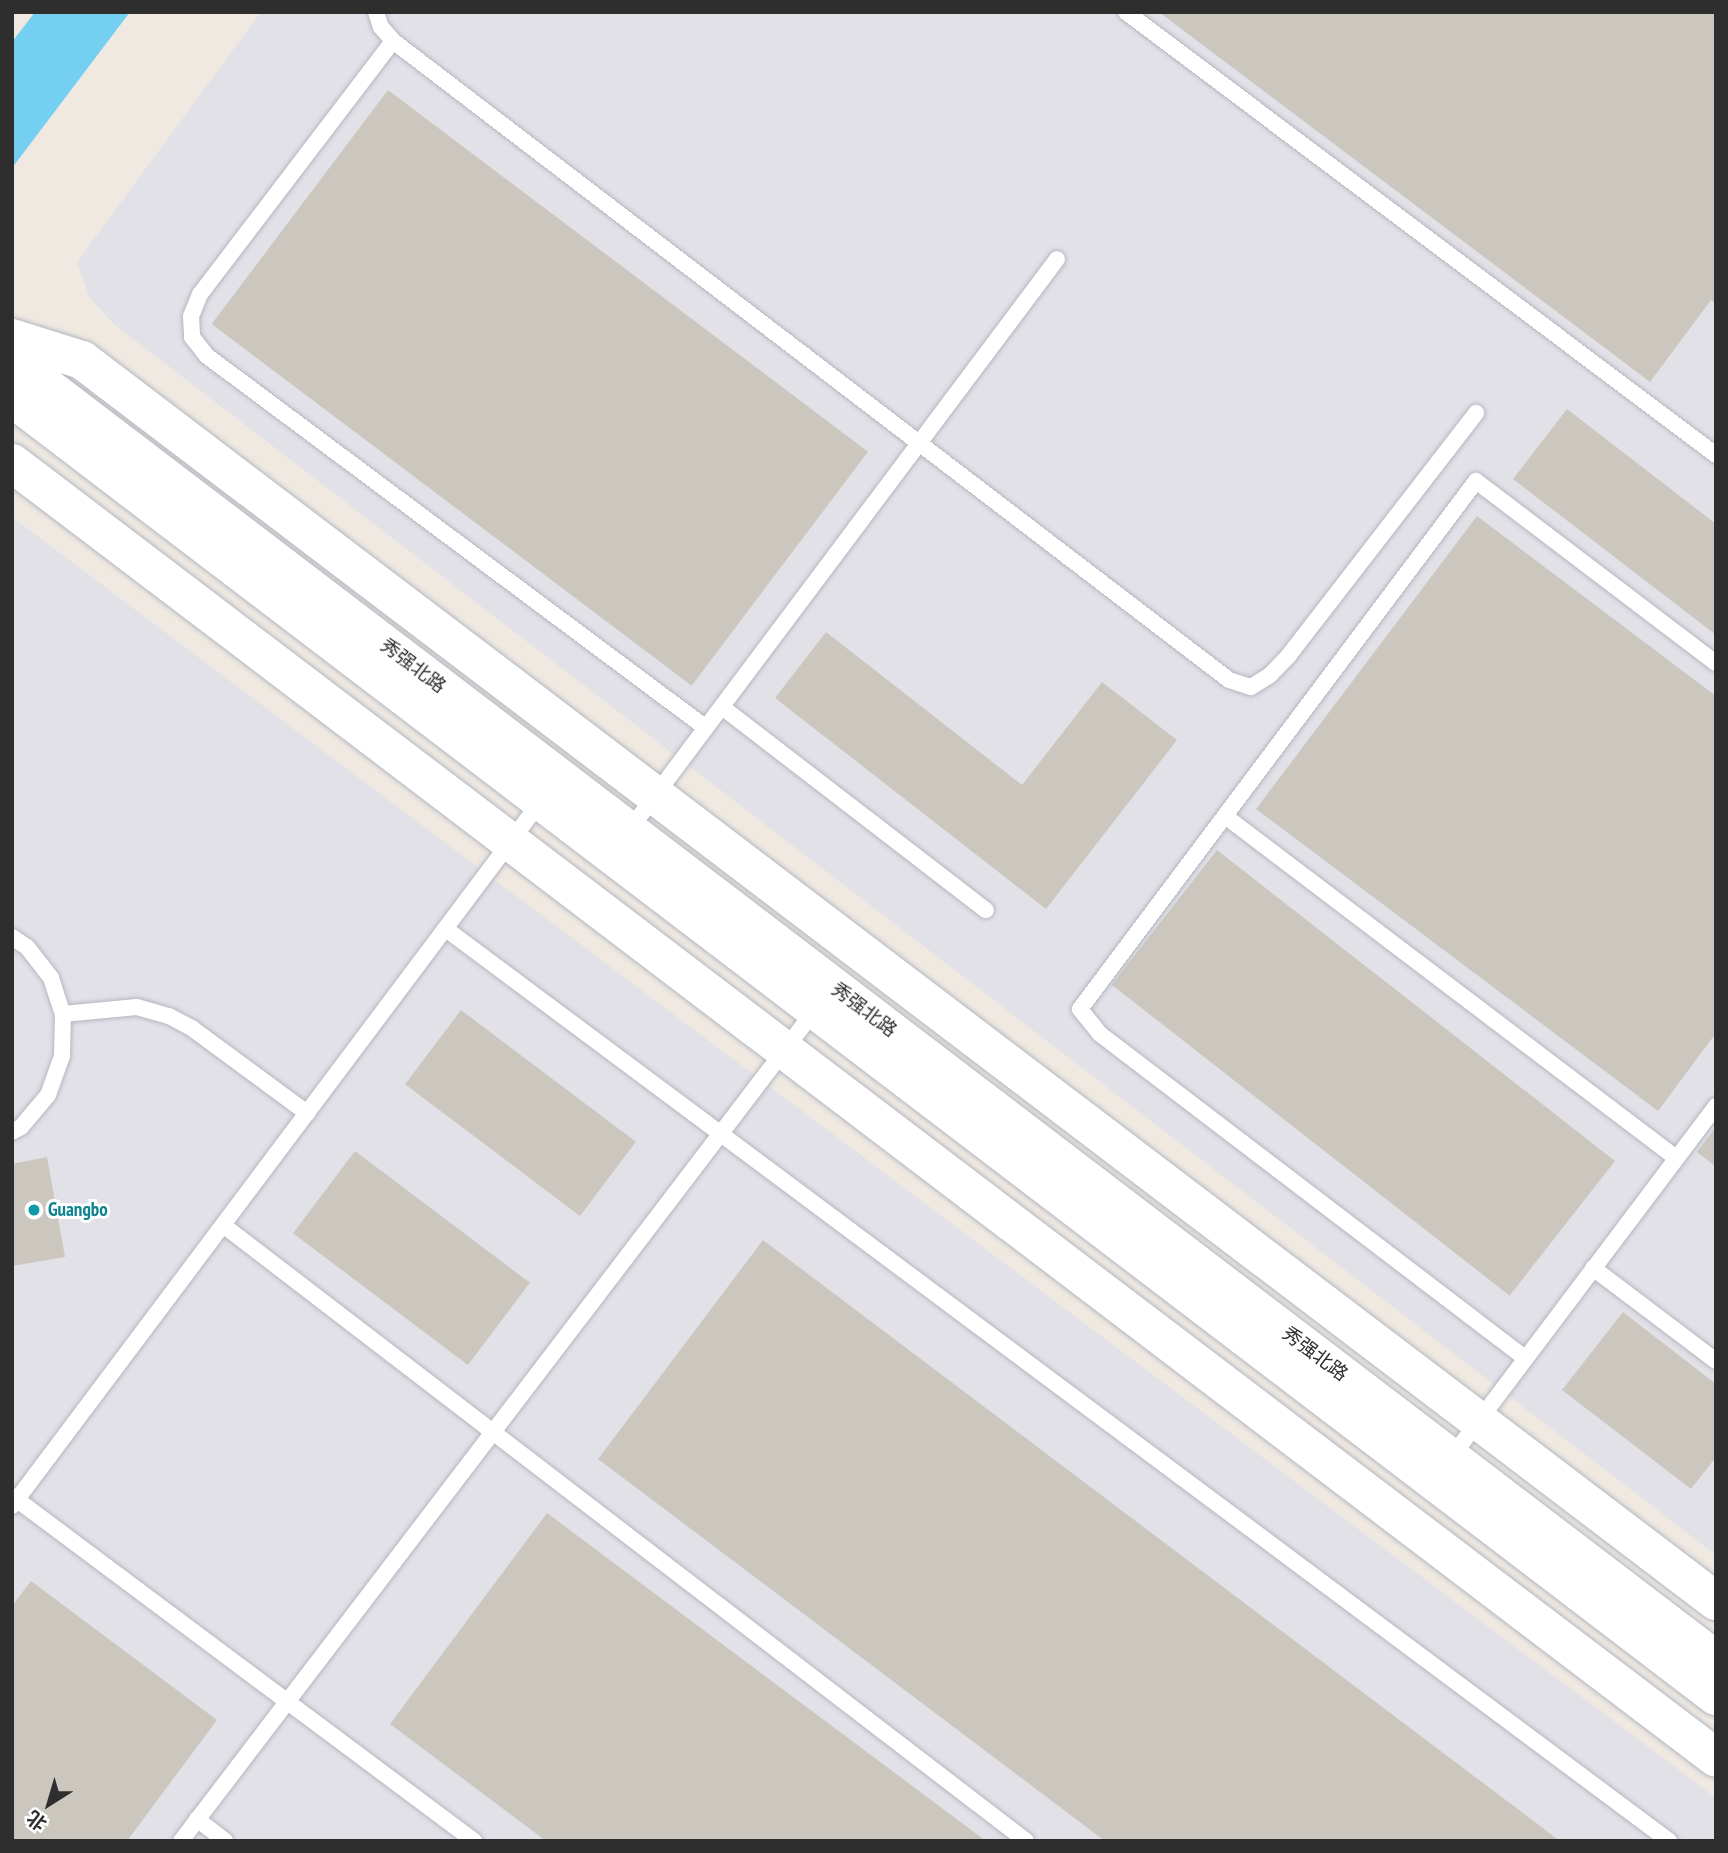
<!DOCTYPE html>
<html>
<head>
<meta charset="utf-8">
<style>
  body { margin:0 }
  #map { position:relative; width:1728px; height:1853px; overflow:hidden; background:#efe9e1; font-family:"PT Sans Narrow","Noto Sans SC",sans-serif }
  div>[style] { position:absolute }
  .industrial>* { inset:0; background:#e3e1e8 }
  .water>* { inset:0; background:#75cff0 }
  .building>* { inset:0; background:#cbc7bf; transform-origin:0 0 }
  .roads { filter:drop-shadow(0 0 2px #b4b7c1) drop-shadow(0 0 2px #b4b7c1) }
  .service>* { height:16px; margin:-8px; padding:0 8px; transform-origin:8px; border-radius:8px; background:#fff }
  .tertiary>* { height:38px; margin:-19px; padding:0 19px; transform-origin:19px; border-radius:19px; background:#fff }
  .dots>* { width:19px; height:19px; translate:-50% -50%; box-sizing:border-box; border:4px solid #fff; border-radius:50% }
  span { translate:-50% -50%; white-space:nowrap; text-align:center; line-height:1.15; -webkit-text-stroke:6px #fff; paint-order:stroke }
  .street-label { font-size:19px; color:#2e2e2e }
  .culture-label { font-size:19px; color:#0d838f; font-weight:700 }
  .left { translate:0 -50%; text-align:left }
  .frame { position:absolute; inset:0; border:14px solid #2e2e2e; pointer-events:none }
  .north { position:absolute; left:14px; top:1769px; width:70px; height:70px; -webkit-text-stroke:5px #fff; paint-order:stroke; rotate:217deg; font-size:19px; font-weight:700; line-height:28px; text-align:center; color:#2e2e2e }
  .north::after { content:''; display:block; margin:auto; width:24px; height:32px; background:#2e2e2e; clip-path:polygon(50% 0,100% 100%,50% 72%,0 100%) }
</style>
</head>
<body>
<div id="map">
  <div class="industrial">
    <div style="clip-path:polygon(261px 12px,1716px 12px,1716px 1555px,115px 325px,89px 297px,77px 262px)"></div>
    <div style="clip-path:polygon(12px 517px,1716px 1798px,1716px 1841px,12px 1841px)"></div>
  </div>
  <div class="water">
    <div style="clip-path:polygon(35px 12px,130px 12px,12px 168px,12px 42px)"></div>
  </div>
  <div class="building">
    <div style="clip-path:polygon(1159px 12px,1716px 12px,1716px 304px,1711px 300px,1650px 382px)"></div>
    <div style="left:388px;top:90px;width:601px;height:293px;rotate:37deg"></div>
    <div style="clip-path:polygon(1567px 409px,1716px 524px,1716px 635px,1513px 479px)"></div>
    <div style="clip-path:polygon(1477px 516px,1716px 696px,1716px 1033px,1658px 1111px,1256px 809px)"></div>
    <div style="clip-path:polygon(826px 632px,1022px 785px,1102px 682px,1177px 740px,1046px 909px,775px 698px)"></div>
    <div style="left:1217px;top:850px;width:505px;height:171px;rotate:38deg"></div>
    <div style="left:461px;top:1010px;width:219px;height:93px;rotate:37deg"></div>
    <div style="clip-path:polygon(1716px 1127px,1716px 1167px,1697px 1152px)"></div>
    <div style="left:355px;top:1151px;width:219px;height:103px;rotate:37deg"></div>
    <div style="clip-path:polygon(47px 1157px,65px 1257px,12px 1266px,12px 1164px)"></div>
    <div style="clip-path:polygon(763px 1240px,1560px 1841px,1105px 1841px,598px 1459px)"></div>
    <div style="clip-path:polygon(1623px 1312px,1716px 1384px,1716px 1457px,1691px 1489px,1562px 1390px)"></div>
    <div style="clip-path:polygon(547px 1513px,986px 1841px,546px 1841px,390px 1724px)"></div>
    <div style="clip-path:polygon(31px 1581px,217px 1720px,127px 1841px,12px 1841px,12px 1606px)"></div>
  </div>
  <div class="roads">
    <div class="service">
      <div style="left:376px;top:12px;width:16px;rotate:72deg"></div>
      <div style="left:381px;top:27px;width:18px;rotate:49deg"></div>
      <div style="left:393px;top:41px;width:318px;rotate:127.3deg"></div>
      <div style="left:200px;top:294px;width:24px;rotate:112deg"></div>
      <div style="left:191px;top:316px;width:21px;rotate:87deg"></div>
      <div style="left:192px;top:337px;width:24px;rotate:52deg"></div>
      <div style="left:207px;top:356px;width:622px;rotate:36.7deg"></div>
      <div style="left:1126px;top:12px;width:738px;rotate:36.9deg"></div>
      <div style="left:393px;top:41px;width:1052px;rotate:37.39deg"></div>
      <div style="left:1229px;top:680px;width:23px;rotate:18deg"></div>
      <div style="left:1251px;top:687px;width:22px;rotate:-32deg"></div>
      <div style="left:1270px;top:675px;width:28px;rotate:-46deg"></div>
      <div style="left:1289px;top:655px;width:306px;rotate:-52.3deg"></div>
      <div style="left:722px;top:707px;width:333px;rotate:37.6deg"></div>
      <div style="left:1225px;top:816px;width:566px;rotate:37.17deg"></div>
      <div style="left:627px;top:833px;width:717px;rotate:-53.16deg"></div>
      <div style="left:446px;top:929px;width:1526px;rotate:36.71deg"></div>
      <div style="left:12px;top:937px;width:18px;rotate:34deg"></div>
      <div style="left:27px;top:947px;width:39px;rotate:52deg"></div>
      <div style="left:51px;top:978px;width:38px;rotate:72deg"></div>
      <div style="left:63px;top:1014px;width:42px;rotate:91.4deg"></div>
      <div style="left:62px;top:1056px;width:41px;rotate:109.7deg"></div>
      <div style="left:48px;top:1095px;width:42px;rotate:130.2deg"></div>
      <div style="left:21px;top:1127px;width:10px;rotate:151deg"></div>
      <div style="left:63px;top:1014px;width:74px;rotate:-5.4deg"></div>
      <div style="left:137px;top:1007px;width:33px;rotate:16deg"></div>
      <div style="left:169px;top:1016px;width:27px;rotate:28deg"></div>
      <div style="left:193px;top:1029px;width:142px;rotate:36.4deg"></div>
      <div style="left:223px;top:1225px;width:1012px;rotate:37.49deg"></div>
      <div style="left:1593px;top:1268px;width:154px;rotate:37.1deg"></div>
      <div style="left:1525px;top:1358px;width:534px;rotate:-142.68deg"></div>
      <div style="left:1100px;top:1034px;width:32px;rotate:-129deg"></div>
      <div style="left:1080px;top:1009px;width:660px;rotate:-53.13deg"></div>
      <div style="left:1476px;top:481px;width:301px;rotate:37.2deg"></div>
      <div style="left:1450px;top:1459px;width:442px;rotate:-53deg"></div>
      <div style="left:12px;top:1496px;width:577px;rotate:36.75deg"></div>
      <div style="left:12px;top:1506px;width:881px;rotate:-53.12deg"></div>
      <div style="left:197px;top:1819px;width:36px;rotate:38deg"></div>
      <div style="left:181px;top:1841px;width:1045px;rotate:-52.66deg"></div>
    </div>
    <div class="tertiary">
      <div style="left:12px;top:338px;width:73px;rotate:17.4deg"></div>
      <div style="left:82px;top:360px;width:2052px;rotate:37.22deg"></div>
      <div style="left:12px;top:360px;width:2143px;rotate:37.34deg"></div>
      <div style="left:12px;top:398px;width:2142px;rotate:37.3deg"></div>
      <div style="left:12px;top:463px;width:2140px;rotate:37.23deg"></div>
    </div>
  </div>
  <div class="dots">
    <div style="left:34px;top:1210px;background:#0f9aa8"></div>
  </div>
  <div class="street-label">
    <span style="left:413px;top:666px;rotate:37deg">秀强北路</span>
    <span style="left:864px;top:1010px;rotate:37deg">秀强北路</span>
    <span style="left:1315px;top:1354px;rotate:37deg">秀强北路</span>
  </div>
  <div class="culture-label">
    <span class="left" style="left:48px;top:1210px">Guangbo</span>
  </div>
  <div class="frame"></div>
  <div class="north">北</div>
</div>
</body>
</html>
